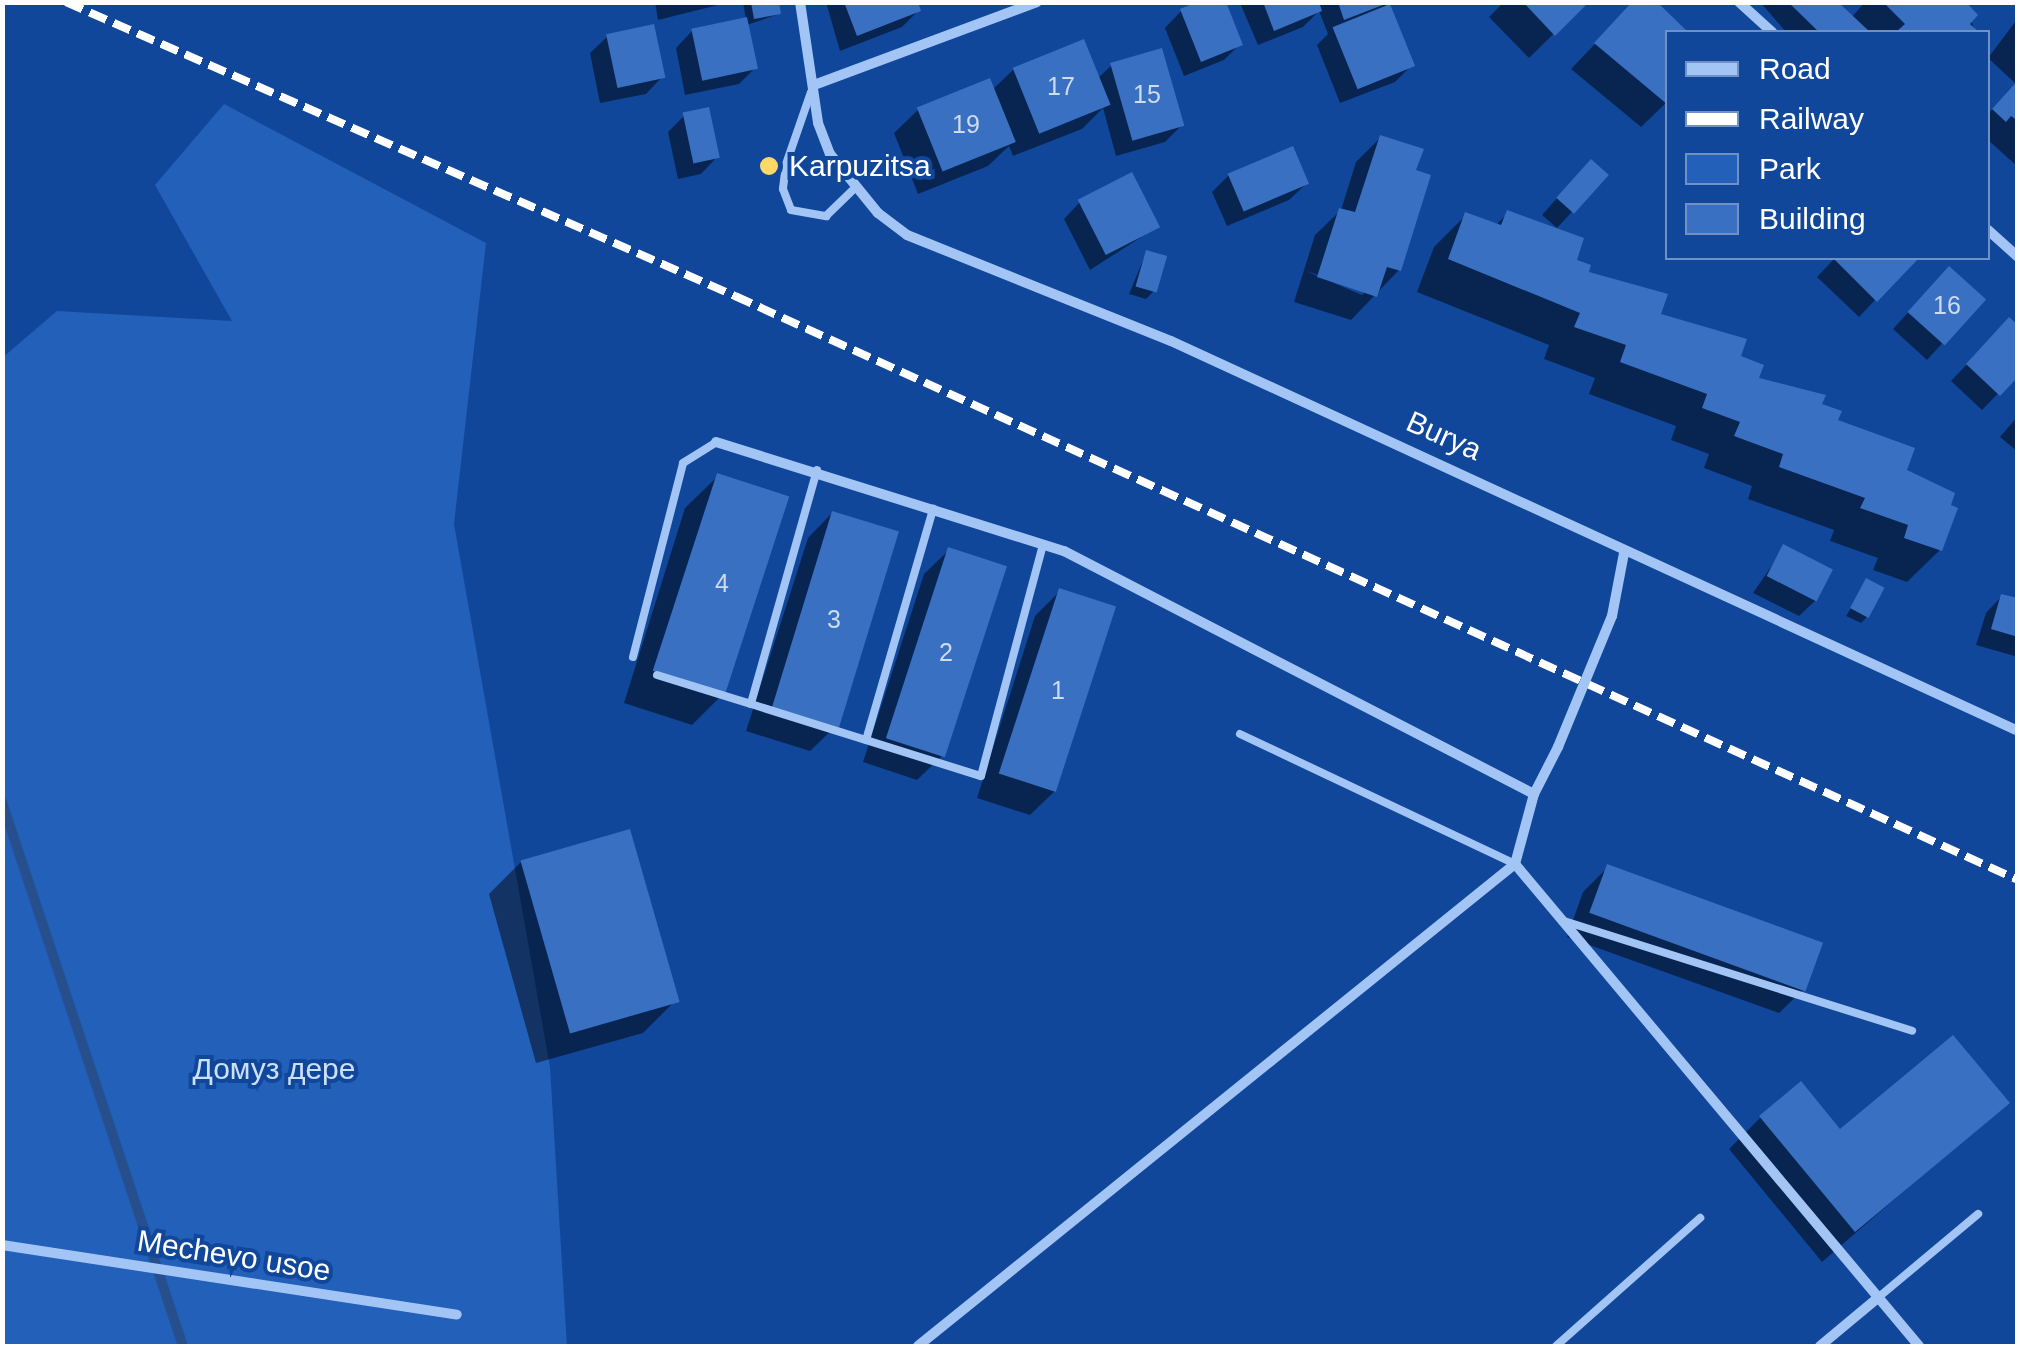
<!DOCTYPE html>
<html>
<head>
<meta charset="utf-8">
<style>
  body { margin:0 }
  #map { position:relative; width:2020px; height:1349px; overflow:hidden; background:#10479b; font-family:Helvetica,sans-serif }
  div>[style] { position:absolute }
  .green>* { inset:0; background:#2260b9 }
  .shadow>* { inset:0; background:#0007 }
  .stream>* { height:10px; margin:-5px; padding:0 5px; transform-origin:5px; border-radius:5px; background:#274f8e }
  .building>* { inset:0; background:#3970c2; transform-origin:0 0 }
  .service>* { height:8px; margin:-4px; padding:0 4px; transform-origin:4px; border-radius:4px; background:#a3c5f5 }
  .minor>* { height:10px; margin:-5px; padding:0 5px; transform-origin:5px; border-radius:5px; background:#a3c5f5 }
  .rail>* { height:8px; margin-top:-4px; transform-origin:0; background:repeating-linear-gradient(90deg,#fff 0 18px,transparent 0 26px) }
  .minor-bridge>* { height:10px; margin:-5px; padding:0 5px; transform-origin:5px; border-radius:5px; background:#a3c5f5 }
  .dots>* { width:28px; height:28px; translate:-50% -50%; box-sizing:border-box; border:5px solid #10479b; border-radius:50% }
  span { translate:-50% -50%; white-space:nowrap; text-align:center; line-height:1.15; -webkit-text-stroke:8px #10479b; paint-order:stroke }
  .number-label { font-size:25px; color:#cedbf0 }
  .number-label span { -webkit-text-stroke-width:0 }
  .poi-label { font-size:30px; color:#fff }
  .left { translate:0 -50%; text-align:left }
  .street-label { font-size:30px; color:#fff }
  .park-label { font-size:30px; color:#cce0fe }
  .frame { position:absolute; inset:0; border:5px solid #fff; pointer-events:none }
  .legend { position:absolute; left:1665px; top:30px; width:325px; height:230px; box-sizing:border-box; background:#10479b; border:2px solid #7091c3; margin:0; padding:12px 18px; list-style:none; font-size:30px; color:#fff }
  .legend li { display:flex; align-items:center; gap:20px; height:50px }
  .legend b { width:50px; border:2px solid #7091c3 }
</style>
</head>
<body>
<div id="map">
  <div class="green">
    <div style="clip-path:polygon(224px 104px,486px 243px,454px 524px,550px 1067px,567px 1346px,3px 1346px,2px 358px,57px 311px,232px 321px,155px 185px)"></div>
  </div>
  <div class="shadow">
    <div style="clip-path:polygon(655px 2px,730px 2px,658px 20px)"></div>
    <div style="clip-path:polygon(743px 2px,776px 2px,779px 14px,747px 25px,755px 68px,739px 84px,685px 95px,676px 48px,692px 31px,746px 20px)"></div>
    <div style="clip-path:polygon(826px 2px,915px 2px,918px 11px,902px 27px,840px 51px)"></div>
    <div style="clip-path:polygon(1387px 2px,1412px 65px,1395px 82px,1340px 103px,1317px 45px,1328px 34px,1319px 11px,1303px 27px,1258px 45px,1240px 3px)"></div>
    <div style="clip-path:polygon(1504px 2px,1586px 2px,1529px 58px,1489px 17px)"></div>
    <div style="clip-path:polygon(1635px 2px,1653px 2px,1685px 32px,1668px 32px,1668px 101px,1641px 127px,1571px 69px)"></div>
    <div style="clip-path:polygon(1760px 2px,1835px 2px,1851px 18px,1865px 2px,1962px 2px,1976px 32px,1786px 32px)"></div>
    <div style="clip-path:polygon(1181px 11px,1240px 44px,1224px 60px,1184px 76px,1165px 28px)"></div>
    <div style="clip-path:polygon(2018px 18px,2018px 167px,1988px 140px,1988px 114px,2015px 83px,1988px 58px)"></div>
    <div style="clip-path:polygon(607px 37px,662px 77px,646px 94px,600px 103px,590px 53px)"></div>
    <div style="clip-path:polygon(1082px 42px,1097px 79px,1112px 65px,1181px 126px,1165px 142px,1116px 156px,1103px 108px,1082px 129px,1013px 156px,1009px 146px,988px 166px,918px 194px,894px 133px,919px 109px,992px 90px,1013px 70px)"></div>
    <div style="clip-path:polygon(685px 115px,717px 157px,701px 174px,678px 179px,668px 132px)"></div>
    <div style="clip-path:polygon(evenodd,1380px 138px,1413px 171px,1399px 270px,1351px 320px,1294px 302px,1315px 235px,1341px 210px,1356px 162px,1380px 138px,1306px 271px,1366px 291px,1362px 295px,1306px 271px)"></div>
    <div style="clip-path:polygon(1229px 175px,1306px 184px,1289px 200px,1227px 226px,1212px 192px)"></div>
    <div style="clip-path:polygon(1606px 175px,1557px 228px,1542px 215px,1575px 178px)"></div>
    <div style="clip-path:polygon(1080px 202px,1157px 227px,1090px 270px,1064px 219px)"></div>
    <div style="clip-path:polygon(1508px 213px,1586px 274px,1738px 358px,1756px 380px,1823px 396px,1819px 406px,1835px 422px,1903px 472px,1940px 550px,1907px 582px,1873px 570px,1878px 558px,1830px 541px,1834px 530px,1748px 499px,1752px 486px,1704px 468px,1709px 454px,1671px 440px,1676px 426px,1589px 394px,1595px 378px,1544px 359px,1549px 345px,1417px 292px,1434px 247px,1466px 215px,1495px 226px)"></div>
    <div style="clip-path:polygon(1146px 253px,1154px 291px,1146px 299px,1129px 294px)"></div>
    <div style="clip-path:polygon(1835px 258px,1915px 258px,1859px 317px,1817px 277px)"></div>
    <div style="clip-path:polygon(1933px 285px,1983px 299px,1927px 360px,1893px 329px)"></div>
    <div style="clip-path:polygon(1993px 337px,2018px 373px,1982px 410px,1951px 381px)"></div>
    <div style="clip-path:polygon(2018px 416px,2018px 452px,2000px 437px)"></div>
    <div style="clip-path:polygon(718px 476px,724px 693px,692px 725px,624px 703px,685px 508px)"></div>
    <div style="clip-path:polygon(832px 513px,835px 727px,810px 751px,746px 731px,808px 538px)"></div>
    <div style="clip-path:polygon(1784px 548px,1816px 600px,1799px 616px,1753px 593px)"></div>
    <div style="clip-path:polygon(949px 550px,942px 756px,917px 780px,863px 762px,924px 574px)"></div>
    <div style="clip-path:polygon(1867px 582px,1868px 616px,1861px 623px,1846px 616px)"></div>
    <div style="clip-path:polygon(1060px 591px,1055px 791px,1030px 815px,977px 798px,1035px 616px)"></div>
    <div style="clip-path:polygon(2002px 596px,2018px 601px,2018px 657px,1976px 645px,1986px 613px)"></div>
    <div style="clip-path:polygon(521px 862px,675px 1001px,643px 1033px,536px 1063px,489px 894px)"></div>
    <div style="clip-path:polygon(1608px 867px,1804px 989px,1779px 1013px,1567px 937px,1583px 892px)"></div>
    <div style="clip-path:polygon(2006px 1103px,1822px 1262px,1729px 1149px,1761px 1117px,1840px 1132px)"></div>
  </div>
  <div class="stream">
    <div style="left:2px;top:802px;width:573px;rotate:71.6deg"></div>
  </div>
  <div class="building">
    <div style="clip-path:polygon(751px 2px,779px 2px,781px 14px,754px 19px)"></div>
    <div style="clip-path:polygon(844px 2px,918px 2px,921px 11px,857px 36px)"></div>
    <div style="clip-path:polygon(1197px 2px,1226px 2px,1243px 45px,1201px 62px,1180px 9px)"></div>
    <div style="clip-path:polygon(1263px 2px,1319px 2px,1322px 11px,1274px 31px)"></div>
    <div style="clip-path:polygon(1338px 2px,1388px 2px,1388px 3px,1344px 20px)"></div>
    <div style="clip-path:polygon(1523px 2px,1589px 2px,1555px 36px)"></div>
    <div style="clip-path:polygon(1632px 2px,1657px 2px,1688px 32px,1668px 32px,1668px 105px,1594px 43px)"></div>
    <div style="clip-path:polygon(1788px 2px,1838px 2px,1870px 32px,1819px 32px)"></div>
    <div style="clip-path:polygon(1883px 2px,1966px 2px,1978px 15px,1970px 24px,1979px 32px,1896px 32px,1905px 24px)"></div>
    <div style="left:1390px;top:4px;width:67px;height:62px;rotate:68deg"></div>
    <div style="left:747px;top:17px;width:53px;height:57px;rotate:78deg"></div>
    <div style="left:654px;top:24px;width:55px;height:49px;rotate:78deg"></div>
    <div style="left:1084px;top:39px;width:71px;height:77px;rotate:68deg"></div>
    <div style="left:1162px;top:48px;width:81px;height:54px;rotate:74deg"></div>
    <div style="left:990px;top:78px;width:69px;height:79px;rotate:68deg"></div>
    <div style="clip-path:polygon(2018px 80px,2018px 121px,2011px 116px,2006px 122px,1992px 109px)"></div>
    <div style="left:709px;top:107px;width:52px;height:27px;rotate:78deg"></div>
    <div style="clip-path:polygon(1380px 135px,1424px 149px,1416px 170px,1431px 175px,1401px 271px,1387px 267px,1377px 297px,1317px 277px,1339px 208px,1355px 212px)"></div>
    <div style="left:1293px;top:146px;width:41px;height:71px;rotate:67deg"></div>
    <div style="left:1591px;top:159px;width:24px;height:52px;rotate:42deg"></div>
    <div style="left:1132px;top:172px;width:62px;height:61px;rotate:63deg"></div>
    <div style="clip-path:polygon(1507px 210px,1584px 238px,1577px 260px,1591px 265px,1589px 272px,1668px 294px,1661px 314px,1747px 339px,1741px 356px,1764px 365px,1759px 378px,1826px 395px,1822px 404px,1842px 411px,1838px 420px,1915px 448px,1907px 470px,1955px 493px,1951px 505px,1958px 508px,1942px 551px,1904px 538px,1908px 525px,1860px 508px,1865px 498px,1779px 467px,1783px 454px,1734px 436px,1740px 422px,1702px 408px,1707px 394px,1620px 362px,1626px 345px,1574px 327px,1580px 313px,1448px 259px,1465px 212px,1501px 225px)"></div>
    <div style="left:1146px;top:250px;width:22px;height:38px;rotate:16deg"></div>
    <div style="clip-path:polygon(1833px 258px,1919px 258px,1877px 302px)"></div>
    <div style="left:1949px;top:266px;width:50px;height:62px;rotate:42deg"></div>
    <div style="clip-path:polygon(2009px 317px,2018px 325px,2018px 377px,2000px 396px,1966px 364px)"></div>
    <div style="left:717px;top:473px;width:76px;height:208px;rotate:18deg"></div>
    <div style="left:832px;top:511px;width:70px;height:205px;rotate:17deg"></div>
    <div style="left:1783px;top:544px;width:56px;height:36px;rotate:27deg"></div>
    <div style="left:948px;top:547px;width:62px;height:201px;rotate:18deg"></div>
    <div style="left:1866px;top:578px;width:21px;height:34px;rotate:28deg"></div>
    <div style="left:1059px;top:588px;width:60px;height:195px;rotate:18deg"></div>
    <div style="clip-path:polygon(2001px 594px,2018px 598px,2018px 637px,1991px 629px)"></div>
    <div style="left:630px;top:829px;width:180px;height:114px;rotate:74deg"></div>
    <div style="left:1607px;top:864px;width:230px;height:52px;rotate:20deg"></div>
    <div style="clip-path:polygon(1953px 1035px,2010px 1103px,1855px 1232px,1759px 1116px,1801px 1081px,1840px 1129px)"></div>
  </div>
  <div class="service">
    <div style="left:811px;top:92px;width:76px;rotate:109.1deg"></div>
    <div style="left:786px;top:164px;width:25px;rotate:97deg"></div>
    <div style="left:783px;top:189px;width:22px;rotate:69deg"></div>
    <div style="left:791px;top:210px;width:36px;rotate:10deg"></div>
    <div style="left:826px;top:216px;width:40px;rotate:-44deg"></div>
    <div style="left:817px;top:470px;width:243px;rotate:105.8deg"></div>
    <div style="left:751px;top:704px;width:241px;rotate:17.4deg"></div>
    <div style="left:981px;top:776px;width:240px;rotate:-75deg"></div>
    <div style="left:633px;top:657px;width:200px;rotate:-75.5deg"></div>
    <div style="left:683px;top:463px;width:39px;rotate:-32deg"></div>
    <div style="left:657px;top:675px;width:98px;rotate:17.1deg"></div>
    <div style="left:1240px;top:734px;width:304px;rotate:25.3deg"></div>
    <div style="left:866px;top:740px;width:241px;rotate:-73.8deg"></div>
    <div style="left:1564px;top:921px;width:365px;rotate:17.5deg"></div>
    <div style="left:1880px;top:1296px;width:128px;rotate:-39.9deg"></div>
    <div style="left:1556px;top:1346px;width:193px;rotate:-41.6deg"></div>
  </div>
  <div class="minor">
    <div style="left:800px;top:2px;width:122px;rotate:81.5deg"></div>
    <div style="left:818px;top:123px;width:33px;rotate:69deg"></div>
    <div style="left:830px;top:154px;width:76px;rotate:50.9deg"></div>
    <div style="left:878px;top:213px;width:36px;rotate:37deg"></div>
    <div style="left:907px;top:235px;width:284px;rotate:21.9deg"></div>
    <div style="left:1171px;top:341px;width:932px;rotate:24.72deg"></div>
    <div style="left:1739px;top:2px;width:45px;rotate:42.3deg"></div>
    <div style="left:814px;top:85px;width:238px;rotate:-20.4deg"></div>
    <div style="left:1988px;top:230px;width:40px;rotate:42deg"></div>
    <div style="left:716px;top:442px;width:365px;rotate:17.4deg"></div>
    <div style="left:1064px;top:551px;width:529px;rotate:27.34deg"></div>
    <div style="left:1612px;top:616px;width:64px;rotate:-79.2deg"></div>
    <div style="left:1515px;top:864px;width:73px;rotate:-74.8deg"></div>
    <div style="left:1534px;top:794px;width:53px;rotate:-62.9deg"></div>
    <div style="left:2px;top:1245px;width:460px;rotate:8.7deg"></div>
    <div style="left:918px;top:1346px;width:767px;rotate:-38.92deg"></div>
    <div style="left:1515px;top:864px;width:629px;rotate:50.03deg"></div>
    <div style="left:1820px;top:1346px;width:78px;rotate:-39.8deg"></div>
  </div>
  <div class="rail">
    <div style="left:66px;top:2px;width:731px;rotate:23.72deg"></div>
    <div style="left:735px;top:296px;width:1410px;rotate:24.47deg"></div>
  </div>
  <div class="minor-bridge">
    <div style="left:1558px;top:747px;width:142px;rotate:-67.6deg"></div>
  </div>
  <div class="dots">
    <div style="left:769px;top:166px;background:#ffd967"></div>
  </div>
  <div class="number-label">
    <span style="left:1061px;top:86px">17</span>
    <span style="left:1147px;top:94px">15</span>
    <span style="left:966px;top:124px">19</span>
    <span style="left:1947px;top:305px">16</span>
    <span style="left:722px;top:583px">4</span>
    <span style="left:834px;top:619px">3</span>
    <span style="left:946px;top:652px">2</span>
    <span style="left:1058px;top:690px">1</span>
  </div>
  <div class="poi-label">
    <span class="left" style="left:789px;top:166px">Karpuzitsa</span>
  </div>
  <div class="street-label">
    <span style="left:1444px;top:436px;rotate:24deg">Burya</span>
    <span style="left:234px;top:1256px;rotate:9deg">Mechevo usoe</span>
  </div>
  <div class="park-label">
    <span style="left:274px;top:1069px">Домуз дере</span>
  </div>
  <div class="frame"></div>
  <ul class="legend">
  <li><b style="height:12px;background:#a3c5f5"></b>Road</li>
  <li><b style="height:12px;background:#fff"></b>Railway</li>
  <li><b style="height:28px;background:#2260b9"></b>Park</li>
  <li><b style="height:28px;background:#3970c2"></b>Building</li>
  </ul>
</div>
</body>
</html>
